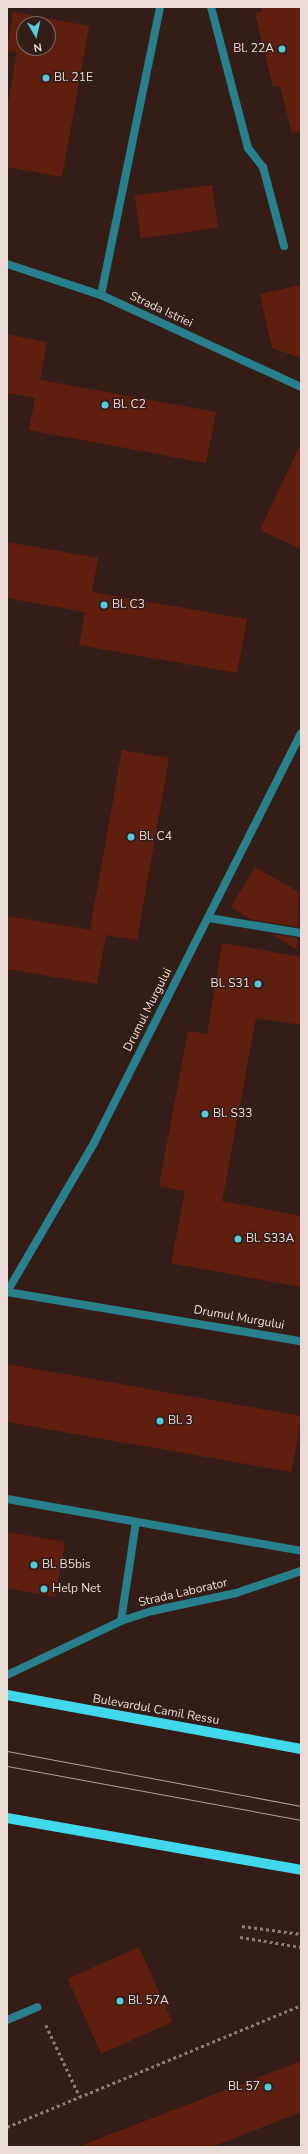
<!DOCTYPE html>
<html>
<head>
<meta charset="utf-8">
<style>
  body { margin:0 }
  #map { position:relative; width:308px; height:2154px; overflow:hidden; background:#351d17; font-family:"Nunito Sans",sans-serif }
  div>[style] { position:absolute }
  .building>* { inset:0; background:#601f0e; transform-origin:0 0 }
  .path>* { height:2.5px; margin-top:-1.25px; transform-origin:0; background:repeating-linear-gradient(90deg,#8f7b76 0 3px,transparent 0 6px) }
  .lane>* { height:8px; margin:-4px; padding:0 4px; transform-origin:4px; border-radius:4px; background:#27808b }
  .street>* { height:8px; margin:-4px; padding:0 4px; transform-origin:4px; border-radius:4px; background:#27808b }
  .primary>* { height:10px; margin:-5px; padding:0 5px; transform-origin:5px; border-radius:5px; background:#40d8ea }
  .tram>* { height:1px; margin:-0.5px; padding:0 0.5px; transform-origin:0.5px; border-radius:0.5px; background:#b09d98 }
  .dots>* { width:11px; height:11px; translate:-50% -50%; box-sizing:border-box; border:2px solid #351d17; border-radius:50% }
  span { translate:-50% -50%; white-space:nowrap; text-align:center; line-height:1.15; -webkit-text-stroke:3px #351d17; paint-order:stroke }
  .poi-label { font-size:12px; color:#ecdcd8 }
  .right { translate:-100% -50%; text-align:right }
  .left { translate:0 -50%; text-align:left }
  .street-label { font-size:12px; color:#ecdcd8 }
  .frame { position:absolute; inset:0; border:8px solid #ecdcd8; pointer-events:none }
  .north { position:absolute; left:16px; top:16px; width:40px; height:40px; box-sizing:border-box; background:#351d17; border:1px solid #7e6964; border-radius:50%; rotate:171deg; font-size:11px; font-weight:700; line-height:16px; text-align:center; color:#ecdcd8 }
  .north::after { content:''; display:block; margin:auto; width:14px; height:18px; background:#53cbda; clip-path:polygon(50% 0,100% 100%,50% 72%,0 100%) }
</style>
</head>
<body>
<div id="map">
  <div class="building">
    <div style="clip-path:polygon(261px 7px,301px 7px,301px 132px,292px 133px,280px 86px,273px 87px,255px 13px,262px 11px)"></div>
    <div style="clip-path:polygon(evenodd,13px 12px,89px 26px,62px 177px,7px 167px,7px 108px,17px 52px,7px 50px,13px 12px,24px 24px,48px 24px,48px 48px,24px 48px,24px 24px)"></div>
    <div style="left:212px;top:185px;width:43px;height:78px;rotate:82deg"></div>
    <div style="clip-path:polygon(301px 285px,301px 358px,272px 348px,260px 294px)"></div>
    <div style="clip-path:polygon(7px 334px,47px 342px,40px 380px,216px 412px,206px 463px,29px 430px,35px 398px,7px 393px)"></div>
    <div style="clip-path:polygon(301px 443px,301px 549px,260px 530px)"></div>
    <div style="clip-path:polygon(7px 542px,98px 558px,92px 592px,247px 619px,237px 673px,79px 645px,85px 612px,7px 598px)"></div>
    <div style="clip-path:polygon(122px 750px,169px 758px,137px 940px,106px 935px,97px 984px,7px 969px,7px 916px,90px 930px)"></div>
    <div style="clip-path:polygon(255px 867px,299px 892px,298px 927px,250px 919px,231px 907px)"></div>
    <div style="clip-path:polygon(272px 934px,297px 938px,297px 950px)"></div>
    <div style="clip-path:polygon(222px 943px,301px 957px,301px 1025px,256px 1018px,222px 1201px,301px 1216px,301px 1287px,171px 1263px,185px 1191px,159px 1186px,188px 1031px,207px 1034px)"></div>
    <div style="left:7px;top:1364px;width:299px;height:57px;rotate:10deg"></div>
    <div style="clip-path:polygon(7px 1532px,65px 1542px,55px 1597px,7px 1588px)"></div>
    <div style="left:139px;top:1947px;width:82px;height:78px;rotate:66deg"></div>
    <div style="clip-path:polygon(301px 2061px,301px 2112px,212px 2147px,84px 2147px,83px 2145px)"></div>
  </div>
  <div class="path">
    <div style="left:242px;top:1926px;width:60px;rotate:7.7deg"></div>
    <div style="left:240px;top:1937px;width:62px;rotate:9.3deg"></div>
    <div style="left:46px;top:2025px;width:80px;rotate:64.7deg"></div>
    <div style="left:7px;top:2127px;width:318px;rotate:-22.5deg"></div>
  </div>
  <div class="lane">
    <div style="left:211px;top:7px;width:146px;rotate:75.3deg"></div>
    <div style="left:248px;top:148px;width:24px;rotate:52deg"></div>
    <div style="left:263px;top:167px;width:82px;rotate:75.1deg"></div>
    <div style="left:101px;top:295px;width:294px;rotate:-78.4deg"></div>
    <div style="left:7px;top:1499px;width:299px;rotate:10deg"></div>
    <div style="left:121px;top:1621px;width:100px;rotate:-81.4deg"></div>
  </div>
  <div class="street">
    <div style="left:7px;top:264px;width:99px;rotate:18.3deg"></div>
    <div style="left:101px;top:295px;width:220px;rotate:24.7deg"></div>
    <div style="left:209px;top:918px;width:93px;rotate:9.3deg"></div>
    <div style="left:7px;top:1292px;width:173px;rotate:-59.7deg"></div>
    <div style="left:94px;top:1143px;width:459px;rotate:-63.2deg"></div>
    <div style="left:7px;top:1292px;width:298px;rotate:9.5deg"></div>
    <div style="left:7px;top:1675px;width:126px;rotate:-25.3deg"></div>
    <div style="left:121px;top:1621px;width:33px;rotate:-18deg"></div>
    <div style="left:152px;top:1611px;width:86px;rotate:-12.1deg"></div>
    <div style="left:236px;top:1593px;width:69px;rotate:-18.7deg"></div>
    <div style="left:7px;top:2020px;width:33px;rotate:-23deg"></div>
  </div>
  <div class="primary">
    <div style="left:7px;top:1695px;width:299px;rotate:10.4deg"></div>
    <div style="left:7px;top:1818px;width:299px;rotate:10deg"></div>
  </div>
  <div class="tram">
    <div style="left:7px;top:1751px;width:299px;rotate:10.6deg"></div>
    <div style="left:7px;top:1766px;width:299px;rotate:10.4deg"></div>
  </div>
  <div class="dots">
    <div style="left:282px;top:49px;background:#53cbda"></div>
    <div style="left:46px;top:78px;background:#53cbda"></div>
    <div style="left:105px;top:405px;background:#53cbda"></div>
    <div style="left:104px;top:605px;background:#53cbda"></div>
    <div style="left:131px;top:837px;background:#53cbda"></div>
    <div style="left:258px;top:984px;background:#53cbda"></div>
    <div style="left:205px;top:1114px;background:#53cbda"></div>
    <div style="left:238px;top:1239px;background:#53cbda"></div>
    <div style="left:160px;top:1421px;background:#53cbda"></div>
    <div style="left:34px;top:1565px;background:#53cbda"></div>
    <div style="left:44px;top:1589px;background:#53cbda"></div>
    <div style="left:120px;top:2001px;background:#53cbda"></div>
    <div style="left:268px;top:2087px;background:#53cbda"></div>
  </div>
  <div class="poi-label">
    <span class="right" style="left:274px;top:49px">Bl. 22A</span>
    <span class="left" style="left:54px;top:78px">Bl. 21E</span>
    <span class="left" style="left:113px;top:405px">Bl. C2</span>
    <span class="left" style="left:112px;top:605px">Bl. C3</span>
    <span class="left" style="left:139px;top:837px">Bl. C4</span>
    <span class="right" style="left:250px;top:984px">Bl. S31</span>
    <span class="left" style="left:213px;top:1114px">Bl. S33</span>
    <span class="left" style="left:246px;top:1239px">Bl. S33A</span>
    <span class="left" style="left:168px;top:1421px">Bl. 3</span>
    <span class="left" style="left:42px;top:1565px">Bl. B5bis</span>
    <span class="left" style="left:52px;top:1589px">Help Net</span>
    <span class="left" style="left:128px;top:2001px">Bl. 57A</span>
    <span class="right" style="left:260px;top:2087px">Bl. 57</span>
  </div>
  <div class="street-label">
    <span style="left:161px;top:310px;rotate:25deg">Strada Istriei</span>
    <span style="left:148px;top:1010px;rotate:-63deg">Drumul Murgului</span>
    <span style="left:239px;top:1318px;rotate:10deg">Drumul Murgului</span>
    <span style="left:183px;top:1593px;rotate:-13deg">Strada Laborator</span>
    <span style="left:156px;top:1710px;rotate:10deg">Bulevardul Camil Ressu</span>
  </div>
  <div class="frame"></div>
  <div class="north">N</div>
</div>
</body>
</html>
